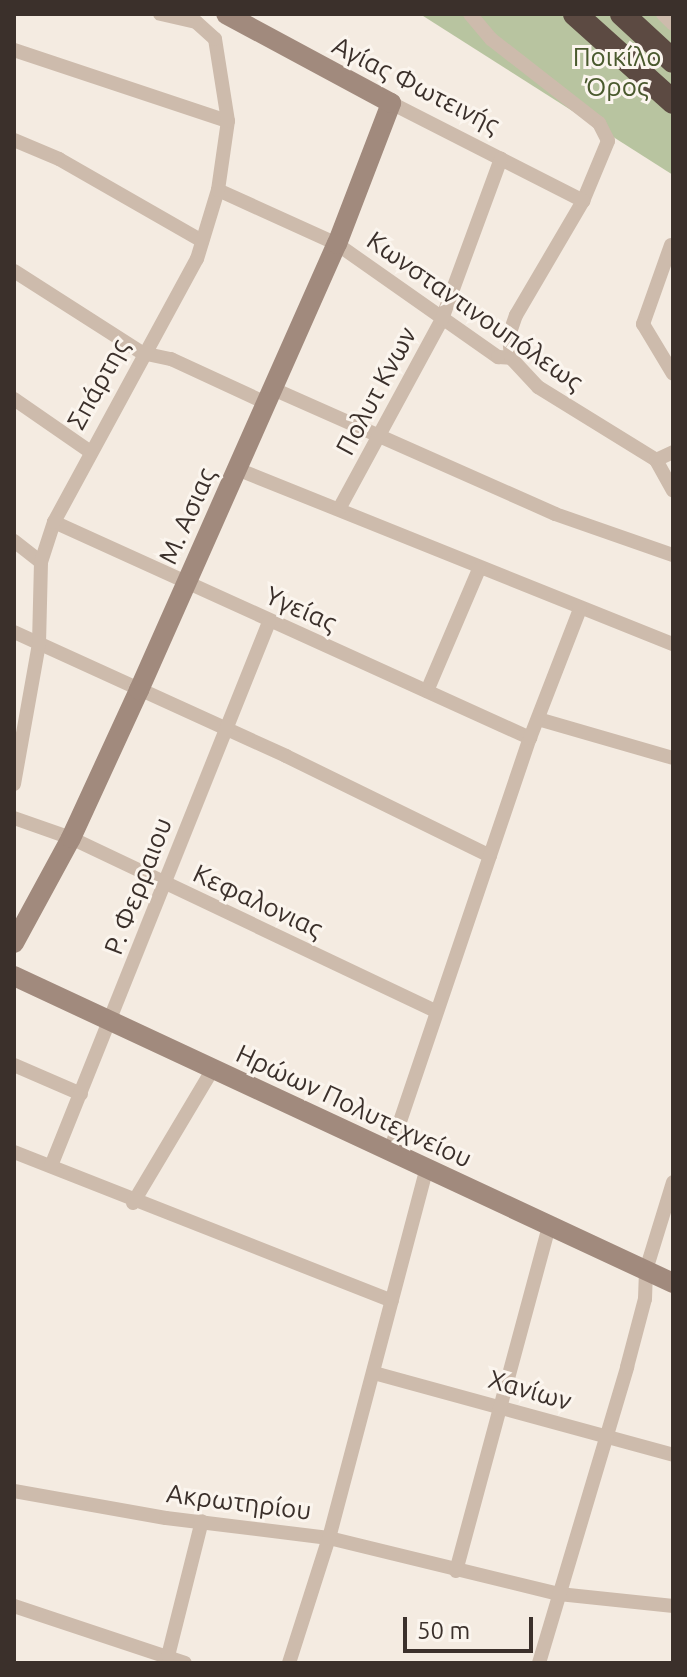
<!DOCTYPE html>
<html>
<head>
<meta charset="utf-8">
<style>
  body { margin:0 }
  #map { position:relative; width:687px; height:1677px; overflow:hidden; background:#f4ebe1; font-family:Ubuntu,sans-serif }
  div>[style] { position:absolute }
  .green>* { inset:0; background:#b8c4a0 }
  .street>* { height:14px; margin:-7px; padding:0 7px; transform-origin:7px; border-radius:7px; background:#cdbbac }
  .secondary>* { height:20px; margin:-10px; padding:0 10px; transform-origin:10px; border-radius:10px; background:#a18a7d }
  .highway>* { height:24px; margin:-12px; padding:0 12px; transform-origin:12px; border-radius:12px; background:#5c4a42 }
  span { translate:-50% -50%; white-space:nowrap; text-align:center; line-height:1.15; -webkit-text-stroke:6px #fbf5ee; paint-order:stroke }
  .park-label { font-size:26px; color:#4a5a2e }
  .street-label { font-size:26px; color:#3b302b }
  .frame { position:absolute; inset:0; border:16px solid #3b302b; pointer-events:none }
  .scale { position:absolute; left:403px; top:1617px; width:130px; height:36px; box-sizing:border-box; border:4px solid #3b302b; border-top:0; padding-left:10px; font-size:24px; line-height:28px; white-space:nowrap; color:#3b302b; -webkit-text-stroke:6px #fbf5ee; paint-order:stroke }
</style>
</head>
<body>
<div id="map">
  <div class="green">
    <div style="clip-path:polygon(420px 14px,673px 14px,673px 175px)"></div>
  </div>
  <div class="street">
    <div style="left:470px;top:14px;width:33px;rotate:50deg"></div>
    <div style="left:491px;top:39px;width:137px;rotate:37.9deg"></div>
    <div style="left:599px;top:123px;width:20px;rotate:63deg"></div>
    <div style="left:608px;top:141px;width:65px;rotate:112.6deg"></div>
    <div style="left:583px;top:201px;width:132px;rotate:120.4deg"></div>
    <div style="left:516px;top:315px;width:21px;rotate:109deg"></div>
    <div style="left:509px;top:335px;width:23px;rotate:85deg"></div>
    <div style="left:663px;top:14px;width:14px;rotate:45deg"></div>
    <div style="left:14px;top:50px;width:225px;rotate:18.4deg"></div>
    <div style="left:391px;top:103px;width:216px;rotate:27deg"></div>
    <div style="left:14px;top:140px;width:49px;rotate:22.9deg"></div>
    <div style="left:59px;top:159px;width:165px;rotate:29.8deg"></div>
    <div style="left:218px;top:190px;width:131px;rotate:24.4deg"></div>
    <div style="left:337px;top:244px;width:197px;rotate:35.1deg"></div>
    <div style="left:498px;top:357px;width:13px;rotate:4deg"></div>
    <div style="left:511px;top:358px;width:40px;rotate:47deg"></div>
    <div style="left:538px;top:387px;width:139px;rotate:31.7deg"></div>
    <div style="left:656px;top:460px;width:35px;rotate:61deg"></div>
    <div style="left:671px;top:245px;width:84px;rotate:109.5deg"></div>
    <div style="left:643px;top:324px;width:58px;rotate:59deg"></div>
    <div style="left:14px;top:271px;width:152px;rotate:32.6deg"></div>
    <div style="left:142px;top:353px;width:30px;rotate:12deg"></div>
    <div style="left:171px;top:359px;width:102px;rotate:24.8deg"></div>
    <div style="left:271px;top:388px;width:311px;rotate:23.9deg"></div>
    <div style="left:555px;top:514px;width:125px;rotate:19.2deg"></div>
    <div style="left:14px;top:399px;width:91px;rotate:34.7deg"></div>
    <div style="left:656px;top:460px;width:19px;rotate:-25deg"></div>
    <div style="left:237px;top:469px;width:470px;rotate:21.9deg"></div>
    <div style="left:339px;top:509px;width:216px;rotate:-61.5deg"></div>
    <div style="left:442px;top:319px;width:171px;rotate:-69.8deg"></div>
    <div style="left:54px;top:522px;width:523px;rotate:24.41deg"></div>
    <div style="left:14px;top:541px;width:34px;rotate:38deg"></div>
    <div style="left:14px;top:632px;width:299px;rotate:24.5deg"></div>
    <div style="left:286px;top:756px;width:227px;rotate:26.1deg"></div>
    <div style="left:427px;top:691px;width:133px;rotate:-66.9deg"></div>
    <div style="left:538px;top:719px;width:141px;rotate:16.1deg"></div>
    <div style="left:14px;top:784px;width:142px;rotate:-79.9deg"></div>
    <div style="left:39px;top:644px;width:82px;rotate:-88.6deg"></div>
    <div style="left:41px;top:562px;width:42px;rotate:-72deg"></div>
    <div style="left:54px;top:522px;width:299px;rotate:-61.5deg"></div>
    <div style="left:197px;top:259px;width:72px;rotate:-73.1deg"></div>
    <div style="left:218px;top:190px;width:70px;rotate:-81.8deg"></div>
    <div style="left:228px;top:121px;width:83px;rotate:-99deg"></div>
    <div style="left:215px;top:39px;width:25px;rotate:-138deg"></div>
    <div style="left:196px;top:22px;width:37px;rotate:-167deg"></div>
    <div style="left:14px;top:818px;width:60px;rotate:19.3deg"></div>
    <div style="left:71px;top:838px;width:404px;rotate:25.4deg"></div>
    <div style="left:14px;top:1065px;width:73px;rotate:23.4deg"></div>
    <div style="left:390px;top:1151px;width:436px;rotate:-71.3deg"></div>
    <div style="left:530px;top:738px;width:138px;rotate:-68.8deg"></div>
    <div style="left:14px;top:1152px;width:406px;rotate:21.5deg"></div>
    <div style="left:51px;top:1166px;width:586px;rotate:-68.16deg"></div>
    <div style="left:133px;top:1203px;width:156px;rotate:-59.2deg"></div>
    <div style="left:374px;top:1373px;width:310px;rotate:15.3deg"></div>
    <div style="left:14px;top:1491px;width:154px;rotate:10.1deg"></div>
    <div style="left:166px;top:1518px;width:164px;rotate:7deg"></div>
    <div style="left:329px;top:1538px;width:237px;rotate:13.7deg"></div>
    <div style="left:559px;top:1594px;width:115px;rotate:6deg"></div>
    <div style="left:456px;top:1571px;width:357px;rotate:-74.9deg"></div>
    <div style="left:14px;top:1606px;width:180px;rotate:18.4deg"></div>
    <div style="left:168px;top:1656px;width:139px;rotate:-75.9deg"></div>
    <div style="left:289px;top:1663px;width:131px;rotate:-72.3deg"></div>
    <div style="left:329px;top:1538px;width:383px;rotate:-75.2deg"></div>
    <div style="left:539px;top:1663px;width:309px;rotate:-73.4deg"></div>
    <div style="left:627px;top:1367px;width:70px;rotate:-75.2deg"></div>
    <div style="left:645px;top:1299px;width:29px;rotate:-88deg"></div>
    <div style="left:646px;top:1270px;width:92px;rotate:-72.9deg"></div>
  </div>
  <div class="secondary">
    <div style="left:14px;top:943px;width:119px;rotate:-61.5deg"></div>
    <div style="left:71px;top:838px;width:163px;rotate:-65.3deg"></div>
    <div style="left:139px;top:690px;width:488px;rotate:-66.1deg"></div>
    <div style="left:337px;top:244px;width:151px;rotate:-69deg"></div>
    <div style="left:391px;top:103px;width:187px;rotate:-151.7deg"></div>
    <div style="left:14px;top:976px;width:727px;rotate:24.98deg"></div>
  </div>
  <div class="highway">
    <div style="left:575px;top:14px;width:132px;rotate:41.9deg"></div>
    <div style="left:622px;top:14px;width:69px;rotate:42.7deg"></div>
  </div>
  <div class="park-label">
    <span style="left:617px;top:72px">Ποικίλο<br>Όρος</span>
  </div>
  <div class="street-label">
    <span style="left:416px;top:85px;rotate:27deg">Αγίας Φωτεινής</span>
    <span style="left:475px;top:311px;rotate:35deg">Κωνσταντινουπόλεως</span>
    <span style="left:98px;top:384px;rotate:-61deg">Σπάρτης</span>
    <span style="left:376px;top:391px;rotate:-62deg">Πολυτ Κνων</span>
    <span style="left:187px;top:516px;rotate:-66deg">Μ. Ασιας</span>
    <span style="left:301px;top:609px;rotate:24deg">Υγείας</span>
    <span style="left:138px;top:886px;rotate:-69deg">Ρ. Φερραιου</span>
    <span style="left:258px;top:901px;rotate:25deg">Κεφαλονιας</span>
    <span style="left:354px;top:1106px;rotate:25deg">Ηρώων Πολυτεχνείου</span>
    <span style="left:530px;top:1390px;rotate:16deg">Χανίων</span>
    <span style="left:239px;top:1502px;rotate:7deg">Ακρωτηρίου</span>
  </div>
  <div class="frame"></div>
  <div class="scale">50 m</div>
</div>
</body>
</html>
